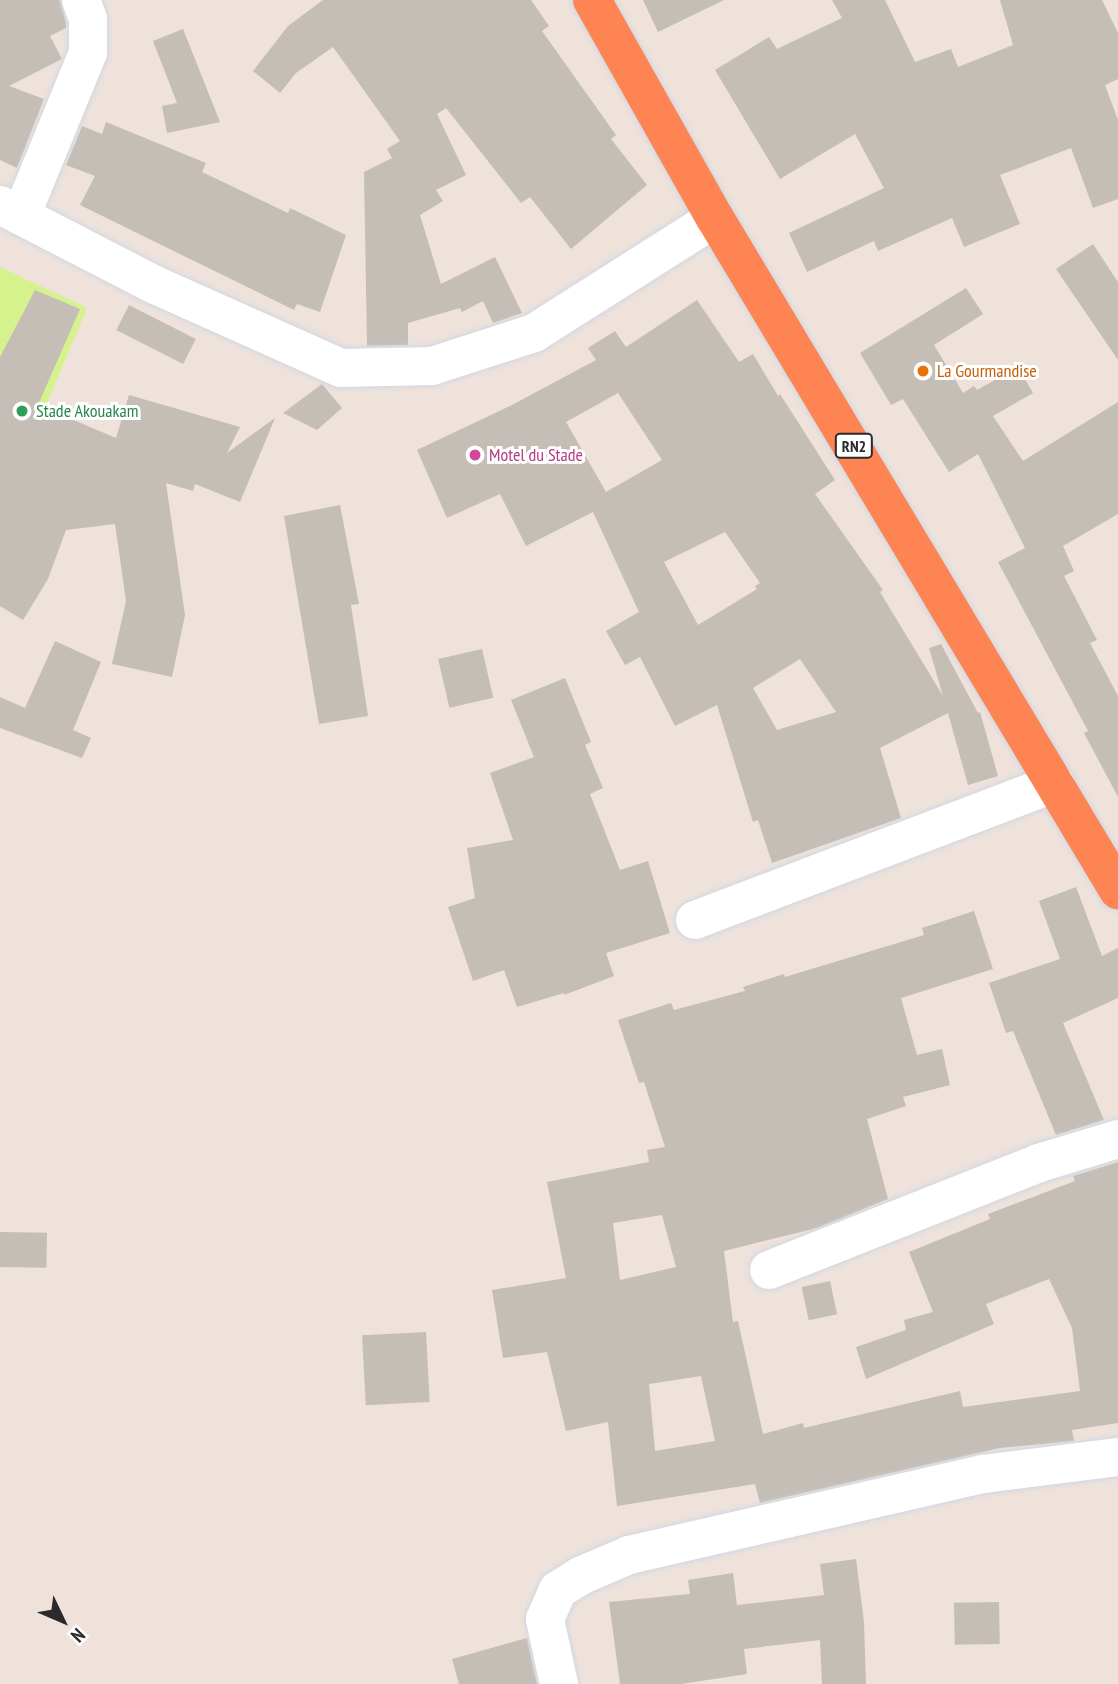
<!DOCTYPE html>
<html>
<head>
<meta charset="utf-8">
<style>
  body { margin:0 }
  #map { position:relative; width:1118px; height:1684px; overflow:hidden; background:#eee2db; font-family:"PT Sans Narrow",sans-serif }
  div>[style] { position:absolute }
  .pitch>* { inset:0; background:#d6f28c }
  .building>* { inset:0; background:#c5beb6; transform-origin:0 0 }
  .roads { filter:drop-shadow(0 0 2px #d0d7e4) drop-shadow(0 0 2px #d0d7e4) }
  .street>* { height:38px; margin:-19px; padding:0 19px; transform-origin:19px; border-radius:19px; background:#fff }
  .highway>* { height:38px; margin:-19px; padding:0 19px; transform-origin:19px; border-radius:19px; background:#ff8454 }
  .dots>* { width:19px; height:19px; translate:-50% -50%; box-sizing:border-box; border:4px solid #fff; border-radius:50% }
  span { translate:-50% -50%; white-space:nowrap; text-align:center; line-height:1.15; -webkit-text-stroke:6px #fff; paint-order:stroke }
  .shield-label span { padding:2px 5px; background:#fff; border:2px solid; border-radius:5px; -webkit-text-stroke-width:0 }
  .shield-label { font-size:16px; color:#2a2a2a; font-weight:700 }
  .food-label { font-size:18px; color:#c56008 }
  .left { translate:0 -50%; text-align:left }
  .leisure-label { font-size:18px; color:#27864d }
  .hotel-label { font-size:18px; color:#b23c85 }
  .north { position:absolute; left:28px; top:1586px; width:70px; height:70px; -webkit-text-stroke:5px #fff; paint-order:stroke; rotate:134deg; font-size:19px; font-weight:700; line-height:28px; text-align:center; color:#2a2a2a }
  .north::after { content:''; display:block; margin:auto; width:24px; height:32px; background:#2a2a2a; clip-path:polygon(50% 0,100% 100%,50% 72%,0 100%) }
</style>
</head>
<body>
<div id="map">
  <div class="pitch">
    <div style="clip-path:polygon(0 267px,87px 308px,0 515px)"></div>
  </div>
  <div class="building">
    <div style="clip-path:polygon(0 0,60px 0,66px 23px,66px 28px,50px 36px,62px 59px,9px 86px,44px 99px,17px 168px,0 160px)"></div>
    <div style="clip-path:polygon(323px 0,531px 0,549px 26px,542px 31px,616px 135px,611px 139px,647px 185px,571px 249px,530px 197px,521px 203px,446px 108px,437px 114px,466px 175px,436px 190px,443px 201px,420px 215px,441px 284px,495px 257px,522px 313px,493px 323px,483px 301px,462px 312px,460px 308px,408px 323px,408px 345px,367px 346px,364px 172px,392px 158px,387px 149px,400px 141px,333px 47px,296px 73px,280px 93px,253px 71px,288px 26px)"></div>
    <div style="clip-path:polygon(643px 0,724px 0,658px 32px)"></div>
    <div style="clip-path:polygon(832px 0,885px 0,915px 62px,951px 49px,958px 67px,1013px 45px,1000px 0,1102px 0,1118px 33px,1118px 79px,1105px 85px,1118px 120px,1118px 199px,1093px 208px,1071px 148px,1000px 175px,1020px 224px,964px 247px,952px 218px,878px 251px,874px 241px,807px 272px,789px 233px,884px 188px,855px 134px,780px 179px,715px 70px,769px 37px,777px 49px,842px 18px)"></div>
    <div style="clip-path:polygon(183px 29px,220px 122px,167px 133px,162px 106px,177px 103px,153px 41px)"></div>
    <div style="clip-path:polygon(106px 122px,206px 163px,202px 172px,288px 213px,290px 208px,346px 235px,320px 312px,297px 304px,294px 310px,80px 205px,95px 176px,66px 165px,82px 126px,102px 134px)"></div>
    <div style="clip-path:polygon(1093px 244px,1118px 282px,1118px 360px,1056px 269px)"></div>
    <div style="clip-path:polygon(966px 288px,983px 314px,934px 345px,963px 393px,974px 386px,977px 390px,1018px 367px,1033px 393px,993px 416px,1023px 461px,1118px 402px,1118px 514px,1063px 546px,1074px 571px,1064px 576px,1097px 640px,1090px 643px,1118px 696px,1118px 797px,1084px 733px,1088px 731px,998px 562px,1025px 548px,978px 454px,949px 472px,903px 399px,891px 405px,860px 353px)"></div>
    <div style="clip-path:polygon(35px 290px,80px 309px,38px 405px,116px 438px,129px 395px,240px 427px,227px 453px,275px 418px,240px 502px,195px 484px,193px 491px,166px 483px,185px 615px,172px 677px,112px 664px,126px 601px,115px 524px,66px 530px,48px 579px,23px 620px,0 606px,0 357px)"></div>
    <div style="clip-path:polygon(evenodd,697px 300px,739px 362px,753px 354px,778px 396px,780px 394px,835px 480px,815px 494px,883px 590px,880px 592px,943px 696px,929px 648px,941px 644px,978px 713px,980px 712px,998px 776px,968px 785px,948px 713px,880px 748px,901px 818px,772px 863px,758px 820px,753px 822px,717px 705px,675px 726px,640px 657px,625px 665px,606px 631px,639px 612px,593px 512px,526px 546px,500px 494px,447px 518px,417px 450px,512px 405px,596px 360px,588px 348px,615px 331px,626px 347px,697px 300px,618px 393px,662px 460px,606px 492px,566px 422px,618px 393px,697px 300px,725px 532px,760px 583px,755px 586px,757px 589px,698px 625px,664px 562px,725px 532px,697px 300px,800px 659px,836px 712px,777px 730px,753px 688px,800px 659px)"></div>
    <div style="left:129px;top:305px;width:75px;height:28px;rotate:27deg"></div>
    <div style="clip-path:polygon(322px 384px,342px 408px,317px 430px,283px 413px)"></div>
    <div style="clip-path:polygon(340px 505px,359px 604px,351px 605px,368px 716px,319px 724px,284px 516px)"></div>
    <div style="clip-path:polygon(55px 641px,101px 662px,73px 730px,91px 738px,82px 758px,0 728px,0 697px,25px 708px)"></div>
    <div style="left:482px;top:649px;width:50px;height:45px;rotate:77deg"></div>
    <div style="clip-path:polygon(565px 678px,591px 742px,585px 745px,603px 788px,590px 794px,620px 870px,648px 861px,670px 933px,606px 953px,614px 976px,564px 995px,564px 993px,517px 1007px,504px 970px,473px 981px,448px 907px,475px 898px,467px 848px,513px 840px,490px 773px,534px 757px,511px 700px)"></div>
    <div style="clip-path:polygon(1076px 887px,1102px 956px,1118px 948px,1118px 998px,1063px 1023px,1104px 1120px,1056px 1135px,1013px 1031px,1006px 1033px,989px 983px,1060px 959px,1039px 901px)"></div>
    <div style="clip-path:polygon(evenodd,974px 911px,993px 969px,901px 998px,917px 1055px,942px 1049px,950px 1085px,903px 1097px,906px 1106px,867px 1119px,888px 1199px,817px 1228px,724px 1251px,733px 1322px,738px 1321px,763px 1434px,803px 1423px,804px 1428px,960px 1391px,963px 1407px,1080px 1391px,1072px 1328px,1049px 1279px,986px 1304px,994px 1324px,866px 1379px,856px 1347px,906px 1330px,904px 1320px,933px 1312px,909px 1252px,990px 1219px,988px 1214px,1075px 1181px,1073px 1176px,1118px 1162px,1118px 1423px,1072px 1430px,1074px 1441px,1000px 1448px,760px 1503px,755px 1484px,617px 1506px,608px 1422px,566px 1431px,547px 1352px,503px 1358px,492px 1290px,566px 1278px,547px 1182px,649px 1162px,647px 1150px,665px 1147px,644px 1082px,639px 1083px,618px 1020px,671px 1003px,674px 1010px,745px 991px,743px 987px,784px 974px,785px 977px,924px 935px,922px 928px,974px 911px,662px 1215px,676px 1267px,620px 1280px,613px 1223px,662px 1215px,974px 911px,701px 1376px,715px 1441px,655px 1451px,649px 1384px,701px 1376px)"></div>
    <div style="left:0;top:1232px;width:47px;height:35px;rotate:1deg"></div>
    <div style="left:830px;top:1281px;width:34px;height:29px;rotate:78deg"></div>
    <div style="left:426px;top:1332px;width:70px;height:64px;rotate:87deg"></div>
    <div style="clip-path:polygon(856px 1559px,864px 1622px,866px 1684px,822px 1684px,820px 1640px,744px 1649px,747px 1674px,681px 1684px,620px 1684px,609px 1602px,690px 1594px,688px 1580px,733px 1573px,737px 1605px,824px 1595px,820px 1564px)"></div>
    <div style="left:999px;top:1602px;width:42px;height:45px;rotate:89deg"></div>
    <div style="clip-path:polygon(527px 1638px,537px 1684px,459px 1684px,452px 1659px)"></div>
  </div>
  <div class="roads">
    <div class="street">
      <div style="left:0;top:205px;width:172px;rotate:27.3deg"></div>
      <div style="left:153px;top:284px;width:206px;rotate:24.1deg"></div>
      <div style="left:341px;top:368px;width:91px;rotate:-1.3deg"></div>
      <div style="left:432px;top:366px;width:107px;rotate:-17.9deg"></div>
      <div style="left:534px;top:333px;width:214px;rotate:-32.4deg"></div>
      <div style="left:21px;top:216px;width:176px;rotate:-67.7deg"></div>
      <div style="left:88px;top:53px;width:34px;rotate:-90deg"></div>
      <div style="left:88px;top:19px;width:20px;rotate:-110deg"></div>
      <div style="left:695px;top:920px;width:385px;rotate:-20.8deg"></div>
      <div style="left:769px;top:1270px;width:290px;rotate:-21.6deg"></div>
      <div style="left:1039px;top:1163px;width:83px;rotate:-16.9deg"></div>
      <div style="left:559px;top:1684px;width:66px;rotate:-102.2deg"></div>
      <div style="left:545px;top:1619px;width:32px;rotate:-66deg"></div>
      <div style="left:558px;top:1590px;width:26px;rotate:-32deg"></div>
      <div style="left:580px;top:1576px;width:53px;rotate:-23.2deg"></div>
      <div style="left:629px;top:1555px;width:363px;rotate:-12.9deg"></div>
      <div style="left:983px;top:1474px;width:136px;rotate:-7.2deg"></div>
    </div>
    <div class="highway">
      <div style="left:592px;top:0;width:250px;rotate:60.6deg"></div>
      <div style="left:715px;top:218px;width:784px;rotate:59.05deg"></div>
    </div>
  </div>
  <div class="dots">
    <div style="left:923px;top:371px;background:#e8710a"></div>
    <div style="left:22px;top:411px;background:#2e9e5b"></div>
    <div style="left:475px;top:455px;background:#d1479c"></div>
  </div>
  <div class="shield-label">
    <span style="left:854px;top:446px">RN2</span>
  </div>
  <div class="food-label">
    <span class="left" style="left:937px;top:371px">La Gourmandise</span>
  </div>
  <div class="leisure-label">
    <span class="left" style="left:36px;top:411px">Stade Akouakam</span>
  </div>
  <div class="hotel-label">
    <span class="left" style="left:489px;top:455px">Motel du Stade</span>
  </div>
  <div class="north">N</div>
</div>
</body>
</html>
